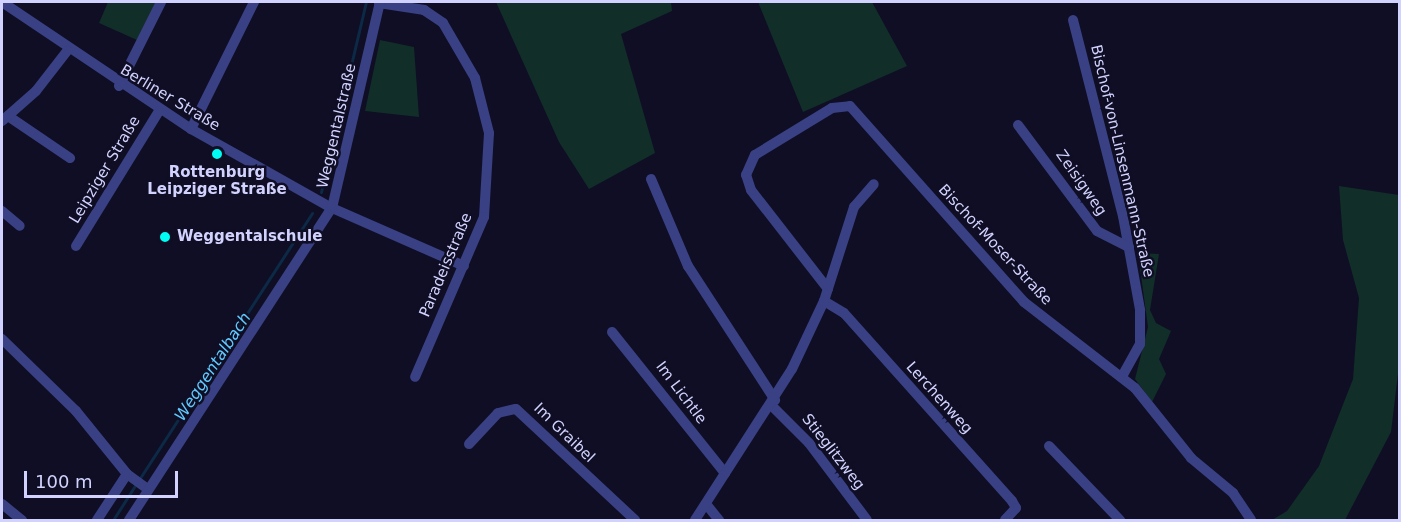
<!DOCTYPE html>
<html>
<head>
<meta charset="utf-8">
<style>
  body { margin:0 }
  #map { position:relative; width:1401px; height:522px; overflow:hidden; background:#0f0e24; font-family:"DejaVu Sans",sans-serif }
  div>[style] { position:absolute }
  .green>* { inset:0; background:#112e29 }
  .stream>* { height:3px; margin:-1.5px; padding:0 1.5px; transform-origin:1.5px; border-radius:1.5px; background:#0c2946 }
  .street>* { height:10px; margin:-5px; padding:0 5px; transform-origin:5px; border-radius:5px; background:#394084 }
  .dots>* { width:16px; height:16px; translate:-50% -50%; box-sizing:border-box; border:3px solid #0f0e24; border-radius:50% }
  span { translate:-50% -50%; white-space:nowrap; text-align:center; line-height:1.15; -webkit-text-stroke:5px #0f0e24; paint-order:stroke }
  .street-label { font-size:15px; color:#d2d2ff }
  .poi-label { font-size:15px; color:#d2d2ff; font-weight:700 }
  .left { translate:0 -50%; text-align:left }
  .water-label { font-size:16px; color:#60caff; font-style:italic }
  .frame { position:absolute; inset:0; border:3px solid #d2d2ff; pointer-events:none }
  .scale { position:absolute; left:24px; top:471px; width:154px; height:27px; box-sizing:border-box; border:3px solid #d2d2ff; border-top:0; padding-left:8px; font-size:18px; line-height:21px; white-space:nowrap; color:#d2d2ff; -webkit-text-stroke:4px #0f0e24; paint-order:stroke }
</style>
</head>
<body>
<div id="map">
  <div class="green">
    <div style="clip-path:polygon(108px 2px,156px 2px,137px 40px,99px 23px)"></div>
    <div style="clip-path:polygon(496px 2px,671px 2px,672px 11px,621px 34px,655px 153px,589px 189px,559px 142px)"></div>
    <div style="clip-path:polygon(758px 2px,872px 2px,907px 66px,803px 112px)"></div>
    <div style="clip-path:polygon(380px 40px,414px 47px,419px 117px,365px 111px)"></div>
    <div style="clip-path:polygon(1339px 186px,1399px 195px,1400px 357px,1391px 432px,1345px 520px,1272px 520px,1287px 511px,1319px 466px,1353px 379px,1359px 298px,1343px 240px)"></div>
    <div style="clip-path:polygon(1138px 253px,1159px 254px,1150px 310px,1156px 323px,1171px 331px,1159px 359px,1166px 374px,1152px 402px,1135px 379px,1148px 327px)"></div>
  </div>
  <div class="stream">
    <div style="left:321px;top:192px;width:195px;rotate:-76.7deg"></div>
    <div style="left:140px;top:478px;width:316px;rotate:-57deg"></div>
    <div style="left:113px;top:520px;width:43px;rotate:-57.4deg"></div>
  </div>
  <div class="street">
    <div style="left:2px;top:2px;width:228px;rotate:33.9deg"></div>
    <div style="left:191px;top:129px;width:162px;rotate:29.3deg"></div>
    <div style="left:332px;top:208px;width:144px;rotate:23.7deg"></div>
    <div style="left:379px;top:3px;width:46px;rotate:8.8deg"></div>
    <div style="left:424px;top:10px;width:23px;rotate:34deg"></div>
    <div style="left:443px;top:23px;width:64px;rotate:59.8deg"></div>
    <div style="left:475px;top:78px;width:57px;rotate:75.7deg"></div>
    <div style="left:489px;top:133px;width:84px;rotate:93.4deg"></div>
    <div style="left:484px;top:217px;width:174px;rotate:113.3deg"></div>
    <div style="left:1073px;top:20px;width:202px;rotate:75.7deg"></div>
    <div style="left:1123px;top:216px;width:96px;rotate:79.7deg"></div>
    <div style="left:1140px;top:310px;width:34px;rotate:90deg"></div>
    <div style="left:1140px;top:344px;width:38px;rotate:119deg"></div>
    <div style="left:119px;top:86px;width:94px;rotate:-63.4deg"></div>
    <div style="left:8px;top:116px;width:75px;rotate:34.1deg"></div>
    <div style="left:2px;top:121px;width:45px;rotate:-41.4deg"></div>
    <div style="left:36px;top:91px;width:51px;rotate:-52.2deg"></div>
    <div style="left:1018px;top:125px;width:132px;rotate:53.3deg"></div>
    <div style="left:1097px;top:231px;width:36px;rotate:27deg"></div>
    <div style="left:191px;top:129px;width:142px;rotate:-63.6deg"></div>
    <div style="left:651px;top:179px;width:95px;rotate:67deg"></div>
    <div style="left:688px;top:266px;width:160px;rotate:57deg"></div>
    <div style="left:2px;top:211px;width:23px;rotate:40deg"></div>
    <div style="left:76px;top:246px;width:158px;rotate:-58.4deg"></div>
    <div style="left:828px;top:289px;width:125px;rotate:-127.9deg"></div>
    <div style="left:751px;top:190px;width:16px;rotate:-108deg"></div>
    <div style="left:746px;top:175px;width:22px;rotate:-66deg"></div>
    <div style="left:755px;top:155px;width:90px;rotate:-31.4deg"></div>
    <div style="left:832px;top:108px;width:18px;rotate:-6deg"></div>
    <div style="left:850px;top:106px;width:262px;rotate:48.4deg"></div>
    <div style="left:1024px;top:302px;width:140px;rotate:37.8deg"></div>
    <div style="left:1135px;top:388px;width:90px;rotate:51.3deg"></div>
    <div style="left:1191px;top:458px;width:55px;rotate:39.8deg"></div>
    <div style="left:1233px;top:493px;width:32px;rotate:56deg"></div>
    <div style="left:824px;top:301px;width:23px;rotate:31deg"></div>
    <div style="left:844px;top:313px;width:252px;rotate:48.2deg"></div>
    <div style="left:1012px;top:501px;width:8px;rotate:60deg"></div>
    <div style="left:1016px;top:508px;width:16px;rotate:133deg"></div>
    <div style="left:612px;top:332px;width:181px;rotate:51.3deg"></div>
    <div style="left:2px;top:339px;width:103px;rotate:44.2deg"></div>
    <div style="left:76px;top:411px;width:81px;rotate:51deg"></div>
    <div style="left:127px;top:474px;width:26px;rotate:36deg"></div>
    <div style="left:772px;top:406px;width:52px;rotate:45deg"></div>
    <div style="left:809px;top:443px;width:96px;rotate:53deg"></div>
    <div style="left:469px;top:444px;width:42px;rotate:-46.9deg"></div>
    <div style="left:498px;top:413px;width:18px;rotate:-13deg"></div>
    <div style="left:516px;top:409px;width:163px;rotate:43deg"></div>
    <div style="left:1049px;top:446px;width:103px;rotate:46.2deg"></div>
    <div style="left:2px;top:504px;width:26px;rotate:39deg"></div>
    <div style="left:706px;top:504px;width:21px;rotate:51deg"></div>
    <div style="left:97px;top:520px;width:55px;rotate:-56.9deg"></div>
    <div style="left:129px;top:520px;width:372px;rotate:-57deg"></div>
    <div style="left:332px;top:208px;width:212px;rotate:-76.9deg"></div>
    <div style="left:695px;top:520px;width:179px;rotate:-57.3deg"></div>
    <div style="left:792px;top:369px;width:75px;rotate:-64.8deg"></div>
    <div style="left:824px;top:301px;width:99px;rotate:-72.3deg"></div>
    <div style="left:854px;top:207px;width:30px;rotate:-49deg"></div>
  </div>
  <div class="dots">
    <div style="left:217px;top:154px;background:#00fdf4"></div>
    <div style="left:165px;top:237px;background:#00fdf4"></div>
  </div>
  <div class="street-label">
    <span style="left:170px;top:98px;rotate:31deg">Berliner Straße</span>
    <span style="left:337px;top:126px;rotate:-77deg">Weggentalstraße</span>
    <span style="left:1122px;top:161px;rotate:77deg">Bischof-von-Linsenmann-Straße</span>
    <span style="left:105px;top:170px;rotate:-59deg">Leipziger Straße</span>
    <span style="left:1081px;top:183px;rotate:55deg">Zeisigweg</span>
    <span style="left:995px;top:245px;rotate:47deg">Bischof-Moser-Straße</span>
    <span style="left:446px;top:265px;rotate:-67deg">Paradeisstraße</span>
    <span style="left:681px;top:393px;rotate:53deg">Im Lichtle</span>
    <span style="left:939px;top:398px;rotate:48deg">Lerchenweg</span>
    <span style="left:564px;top:433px;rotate:44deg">Im Graibel</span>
    <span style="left:833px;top:452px;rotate:52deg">Stieglitzweg</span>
  </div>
  <div class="poi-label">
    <span style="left:217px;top:181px">Rottenburg<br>Leipziger Straße</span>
    <span class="left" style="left:177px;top:237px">Weggentalschule</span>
  </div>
  <div class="water-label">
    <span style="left:213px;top:367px;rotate:-57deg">Weggentalbach</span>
  </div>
  <div class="frame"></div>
  <div class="scale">100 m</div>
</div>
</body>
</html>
